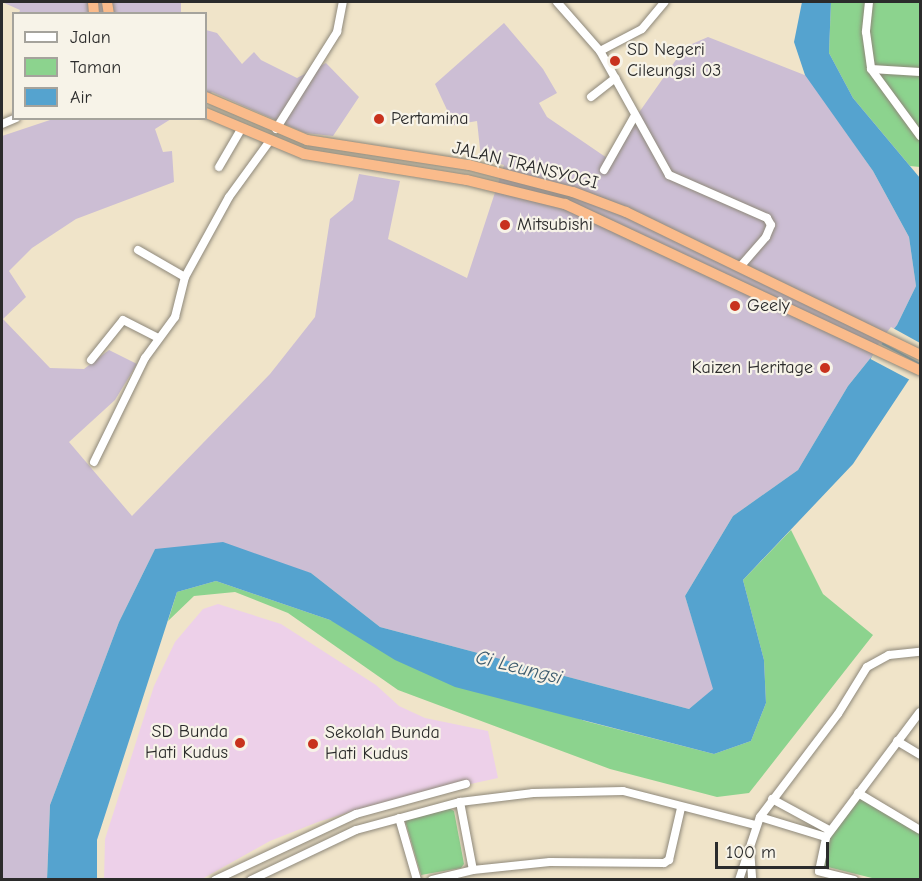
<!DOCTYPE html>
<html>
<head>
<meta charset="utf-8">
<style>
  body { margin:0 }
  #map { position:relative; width:922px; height:881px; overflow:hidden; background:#f0e4c9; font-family:"Comic Neue",sans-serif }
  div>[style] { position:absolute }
  .built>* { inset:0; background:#edd0e9 }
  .industrial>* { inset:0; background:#ccbed4 }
  .green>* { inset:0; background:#8cd38e }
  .water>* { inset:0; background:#55a3cf }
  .pier>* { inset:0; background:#f0e4c9; transform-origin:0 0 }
  .roads { filter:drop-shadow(0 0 2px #8e887a) drop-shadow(0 0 2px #8e887a) }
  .minor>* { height:8px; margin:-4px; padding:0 4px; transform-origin:4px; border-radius:4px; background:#fff }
  .highway>* { height:10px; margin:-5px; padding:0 5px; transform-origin:5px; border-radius:5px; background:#fabb8b }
  .dots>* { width:16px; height:16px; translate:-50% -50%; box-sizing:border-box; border:3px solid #f7f3e8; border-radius:50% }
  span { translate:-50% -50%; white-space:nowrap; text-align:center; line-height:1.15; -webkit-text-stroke:4.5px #f7f3e8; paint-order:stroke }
  .poi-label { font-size:18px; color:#2b2b2b }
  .left { translate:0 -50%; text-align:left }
  .right { translate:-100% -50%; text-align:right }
  .street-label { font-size:18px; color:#2b2b2b }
  .water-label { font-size:20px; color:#3c5b6d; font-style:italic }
  .frame { position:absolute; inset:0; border:3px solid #2b2b2b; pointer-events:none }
  .legend { position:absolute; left:12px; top:12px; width:195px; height:108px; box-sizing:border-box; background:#f7f3e8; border:2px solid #a5a39c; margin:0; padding:8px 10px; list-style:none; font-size:18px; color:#2b2b2b }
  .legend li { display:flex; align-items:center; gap:12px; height:30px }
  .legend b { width:30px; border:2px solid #a5a39c }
  .scale { position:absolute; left:715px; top:842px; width:114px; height:27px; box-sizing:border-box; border:3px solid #2b2b2b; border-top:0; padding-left:8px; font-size:18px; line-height:21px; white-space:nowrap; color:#2b2b2b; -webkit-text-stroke:4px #f7f3e8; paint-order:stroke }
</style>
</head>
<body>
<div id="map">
  <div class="built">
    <div style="clip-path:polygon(218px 604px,281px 624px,376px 685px,399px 706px,425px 718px,488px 731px,498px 778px,369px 806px,318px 822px,270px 841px,202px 879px,104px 880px,105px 839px,154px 686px,175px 642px,203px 609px)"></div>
  </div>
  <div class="industrial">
    <div style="clip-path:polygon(2px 2px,181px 2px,181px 13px,19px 13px,20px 10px)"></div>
    <div style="clip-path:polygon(504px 23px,543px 69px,557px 93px,539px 103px,547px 117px,607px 158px,685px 47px,708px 37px,807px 76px,873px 171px,909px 237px,916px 286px,897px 325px,848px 386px,798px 470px,733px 516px,685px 596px,714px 689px,689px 709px,380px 627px,311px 573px,155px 549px,119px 622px,50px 805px,47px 879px,2px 879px,2px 136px,53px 119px,171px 119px,155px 129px,163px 152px,172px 151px,174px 182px,76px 219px,32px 248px,9px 271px,26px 297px,3px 319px,50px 368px,84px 369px,109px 350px,137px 364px,115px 400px,69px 442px,132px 516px,270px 374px,315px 317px,330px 219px,353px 200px,359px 174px,400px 181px,388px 239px,467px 278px,504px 165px,481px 158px,477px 121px,454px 125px,435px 84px)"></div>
    <div style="clip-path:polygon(206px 30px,217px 33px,242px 64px,254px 52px,261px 60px,297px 78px,326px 63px,359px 97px,333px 136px,305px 133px,212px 92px,206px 96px)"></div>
  </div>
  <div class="green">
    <div style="clip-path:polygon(831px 2px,920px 2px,920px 167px,910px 166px,853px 98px,829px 53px)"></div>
    <div style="clip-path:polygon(791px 530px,823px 594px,873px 635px,749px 793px,717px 797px,610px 769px,398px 690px,288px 613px,235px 592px,194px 596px,168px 621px,177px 592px,216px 581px,330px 620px,585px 721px,714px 754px,751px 741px,766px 703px,764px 660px,743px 580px)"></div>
    <div style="clip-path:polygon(859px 797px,920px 832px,920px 879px,876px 879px,824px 866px,826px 839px)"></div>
    <div style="clip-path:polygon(449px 808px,454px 811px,464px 864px,461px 868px,421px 875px,405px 820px)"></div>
  </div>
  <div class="water">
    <div style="clip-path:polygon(802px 2px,831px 2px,829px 53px,853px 98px,920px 178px,920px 363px,853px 464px,743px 580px,764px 660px,766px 703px,751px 741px,714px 754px,455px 687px,395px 660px,330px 620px,216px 581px,177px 592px,97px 840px,97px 879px,47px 880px,50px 805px,119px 622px,155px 549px,223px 542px,311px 573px,380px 627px,689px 709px,713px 689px,685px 596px,733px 516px,798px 470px,848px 386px,897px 325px,916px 286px,909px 237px,873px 171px,805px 75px,794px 42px)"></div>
  </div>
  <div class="pier">
    <div style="clip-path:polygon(891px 327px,920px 343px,920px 363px,880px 341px)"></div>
    <div style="left:879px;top:343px;width:47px;height:18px;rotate:28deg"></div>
  </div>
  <div class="roads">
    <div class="minor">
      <div style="left:557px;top:2px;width:65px;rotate:48.7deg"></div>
      <div style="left:600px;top:51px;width:142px;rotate:60.9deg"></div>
      <div style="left:669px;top:175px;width:107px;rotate:23.7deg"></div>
      <div style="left:767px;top:218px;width:8px;rotate:60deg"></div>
      <div style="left:771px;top:225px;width:13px;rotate:113deg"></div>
      <div style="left:766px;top:237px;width:40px;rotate:131deg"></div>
      <div style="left:869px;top:2px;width:30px;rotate:96deg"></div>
      <div style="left:866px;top:32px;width:37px;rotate:82deg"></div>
      <div style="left:871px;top:69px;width:83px;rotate:53.8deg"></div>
      <div style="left:600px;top:51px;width:47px;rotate:-27.6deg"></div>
      <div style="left:642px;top:29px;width:35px;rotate:-50deg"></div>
      <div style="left:871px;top:69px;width:49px;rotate:3.5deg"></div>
      <div style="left:591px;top:97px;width:31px;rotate:-38deg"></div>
      <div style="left:2px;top:124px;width:15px;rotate:-23deg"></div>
      <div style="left:276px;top:129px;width:115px;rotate:-57.8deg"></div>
      <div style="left:337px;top:32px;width:31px;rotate:-79deg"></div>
      <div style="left:219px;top:167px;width:42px;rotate:-59.7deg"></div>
      <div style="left:604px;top:170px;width:61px;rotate:-60.5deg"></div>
      <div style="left:138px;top:250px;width:54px;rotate:29.9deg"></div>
      <div style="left:91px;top:360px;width:51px;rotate:-51.3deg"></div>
      <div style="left:123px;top:320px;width:38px;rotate:27deg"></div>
      <div style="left:94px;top:462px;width:116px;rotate:-63.9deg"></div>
      <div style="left:145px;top:358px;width:51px;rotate:-53.8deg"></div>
      <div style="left:175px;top:317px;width:41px;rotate:-76deg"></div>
      <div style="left:185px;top:277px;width:91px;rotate:-61.2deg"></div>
      <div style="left:229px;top:197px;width:68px;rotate:-54deg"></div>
      <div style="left:897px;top:741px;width:27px;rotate:31deg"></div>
      <div style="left:858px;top:793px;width:72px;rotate:30.8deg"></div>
      <div style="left:772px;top:799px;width:65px;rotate:28.5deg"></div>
      <div style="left:460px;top:802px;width:69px;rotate:79.2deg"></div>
      <div style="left:760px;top:817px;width:69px;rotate:16.9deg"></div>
      <div style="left:399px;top:818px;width:65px;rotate:73.8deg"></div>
      <div style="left:750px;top:848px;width:32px;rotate:86deg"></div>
      <div style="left:215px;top:880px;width:156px;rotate:-25.1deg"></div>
      <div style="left:356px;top:814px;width:114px;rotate:-15.3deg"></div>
      <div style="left:251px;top:880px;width:116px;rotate:-25.5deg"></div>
      <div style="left:356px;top:830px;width:108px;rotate:-15.1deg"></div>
      <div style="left:460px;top:802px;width:74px;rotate:-7deg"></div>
      <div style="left:533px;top:793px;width:90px;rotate:-1.3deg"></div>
      <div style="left:623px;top:791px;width:136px;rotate:14.4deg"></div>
      <div style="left:432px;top:880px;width:42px;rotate:-13.7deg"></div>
      <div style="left:473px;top:870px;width:77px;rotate:-5.9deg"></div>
      <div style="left:550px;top:862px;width:114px;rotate:0.5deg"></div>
      <div style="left:664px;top:863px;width:6px;rotate:-31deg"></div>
      <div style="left:669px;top:860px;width:53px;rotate:-77deg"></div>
      <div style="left:739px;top:880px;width:66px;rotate:-71.6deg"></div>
      <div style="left:760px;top:817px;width:129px;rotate:-52.9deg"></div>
      <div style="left:838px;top:714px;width:55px;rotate:-58.3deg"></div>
      <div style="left:867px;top:667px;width:25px;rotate:-29deg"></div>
      <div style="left:889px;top:655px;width:31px;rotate:-6deg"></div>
      <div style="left:854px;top:880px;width:36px;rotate:-166deg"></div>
      <div style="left:819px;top:871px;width:35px;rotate:-78deg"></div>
      <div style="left:826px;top:837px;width:156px;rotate:-53.1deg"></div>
    </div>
    <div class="highway">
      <div style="left:93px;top:2px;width:12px;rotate:85deg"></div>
      <div style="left:107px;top:2px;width:12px;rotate:81deg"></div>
      <div style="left:206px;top:97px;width:110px;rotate:23.1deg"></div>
      <div style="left:307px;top:140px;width:164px;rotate:8.8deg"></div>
      <div style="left:469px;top:165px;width:107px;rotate:14.6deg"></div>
      <div style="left:573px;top:192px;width:57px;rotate:20.7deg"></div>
      <div style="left:626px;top:212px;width:327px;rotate:25.9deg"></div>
      <div style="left:206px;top:113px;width:106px;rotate:22.7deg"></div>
      <div style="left:304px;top:154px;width:165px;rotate:9.1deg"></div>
      <div style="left:467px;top:180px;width:101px;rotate:13.8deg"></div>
      <div style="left:565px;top:204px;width:392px;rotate:25.1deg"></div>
    </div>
  </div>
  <div class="dots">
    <div style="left:615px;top:61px;background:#c8321e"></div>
    <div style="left:379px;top:119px;background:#c8321e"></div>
    <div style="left:505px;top:225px;background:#c8321e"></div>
    <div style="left:735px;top:306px;background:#c8321e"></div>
    <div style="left:825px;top:368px;background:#c8321e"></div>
    <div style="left:240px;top:743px;background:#c8321e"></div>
    <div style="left:313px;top:744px;background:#c8321e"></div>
  </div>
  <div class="poi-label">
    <span class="left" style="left:627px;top:61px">SD Negeri<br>Cileungsi 03</span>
    <span class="left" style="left:391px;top:119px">Pertamina</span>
    <span class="left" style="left:517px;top:225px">Mitsubishi</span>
    <span class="left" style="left:747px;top:306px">Geely</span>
    <span class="right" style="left:813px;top:368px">Kaizen Heritage</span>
    <span class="right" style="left:228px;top:743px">SD Bunda<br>Hati Kudus</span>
    <span class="left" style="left:325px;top:744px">Sekolah Bunda<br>Hati Kudus</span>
  </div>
  <div class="street-label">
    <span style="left:525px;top:166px;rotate:14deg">JALAN TRANSYOGI</span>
  </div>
  <div class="water-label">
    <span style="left:519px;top:667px;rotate:14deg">Ci Leungsi</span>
  </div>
  <div class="frame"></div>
  <ul class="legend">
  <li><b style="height:8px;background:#fff"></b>Jalan</li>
  <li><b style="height:16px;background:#8cd38e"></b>Taman</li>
  <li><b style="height:16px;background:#55a3cf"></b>Air</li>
  </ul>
  <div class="scale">100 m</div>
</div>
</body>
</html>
